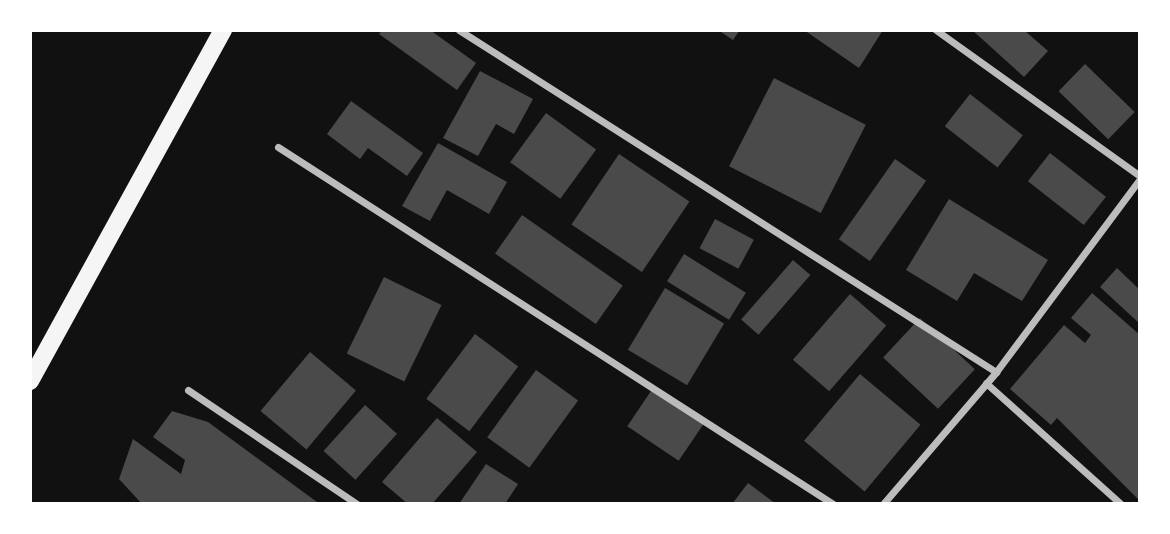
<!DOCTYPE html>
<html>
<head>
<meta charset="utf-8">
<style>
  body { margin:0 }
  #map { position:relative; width:1170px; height:534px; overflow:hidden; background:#111; font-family:Literata,serif }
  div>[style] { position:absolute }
  .building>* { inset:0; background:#4a4a4a; transform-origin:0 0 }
  .minor>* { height:7px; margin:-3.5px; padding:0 3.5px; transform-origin:3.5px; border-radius:3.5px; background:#bcbcbc }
  .primary>* { height:18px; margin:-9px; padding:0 9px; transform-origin:9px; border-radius:9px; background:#f5f5f5 }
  span { translate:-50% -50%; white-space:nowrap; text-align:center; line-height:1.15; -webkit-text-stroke:5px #fff; paint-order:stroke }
  .frame { position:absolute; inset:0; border:32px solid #fff; pointer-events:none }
</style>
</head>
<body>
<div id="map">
  <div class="building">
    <div style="clip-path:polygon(382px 30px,430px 30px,476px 63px,457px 90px,379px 34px)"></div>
    <div style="clip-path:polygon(718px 30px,740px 30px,733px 40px)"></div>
    <div style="clip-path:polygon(804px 30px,883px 30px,859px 68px)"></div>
    <div style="clip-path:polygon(972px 30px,1024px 30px,1048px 51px,1024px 77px)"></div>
    <div style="left:1085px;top:64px;width:69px;height:38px;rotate:44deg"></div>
    <div style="clip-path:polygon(480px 71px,533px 99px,514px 134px,496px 124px,478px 156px,443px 138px)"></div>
    <div style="left:774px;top:78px;width:103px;height:99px;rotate:27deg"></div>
    <div style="left:970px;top:94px;width:67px;height:41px;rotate:38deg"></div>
    <div style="clip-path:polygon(351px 101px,423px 153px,407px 176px,368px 148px,360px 159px,327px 134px)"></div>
    <div style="left:546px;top:113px;width:62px;height:61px;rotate:36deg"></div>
    <div style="clip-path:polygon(438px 143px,507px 182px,489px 214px,447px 190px,430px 221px,402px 206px)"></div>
    <div style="left:1050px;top:153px;width:71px;height:36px;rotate:38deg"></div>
    <div style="left:619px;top:154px;width:85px;height:85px;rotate:34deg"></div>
    <div style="left:895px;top:159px;width:38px;height:98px;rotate:35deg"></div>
    <div style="clip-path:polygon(949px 199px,1048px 260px,1022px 301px,974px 273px,957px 301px,906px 270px)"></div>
    <div style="left:522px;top:215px;width:123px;height:47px;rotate:35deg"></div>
    <div style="left:715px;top:219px;width:44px;height:33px;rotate:28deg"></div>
    <div style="left:684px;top:254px;width:73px;height:32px;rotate:32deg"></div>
    <div style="left:793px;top:260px;width:23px;height:79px;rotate:41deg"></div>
    <div style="clip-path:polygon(1117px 268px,1140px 290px,1140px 324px,1100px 287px)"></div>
    <div style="left:384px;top:277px;width:64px;height:85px;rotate:26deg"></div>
    <div style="left:665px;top:288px;width:69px;height:72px;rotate:31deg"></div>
    <div style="clip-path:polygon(1092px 293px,1140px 335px,1140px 501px,1057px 418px,1051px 425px,1010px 389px,1064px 325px,1085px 343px,1091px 335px,1071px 318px)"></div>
    <div style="left:850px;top:294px;width:48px;height:87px;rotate:41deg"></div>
    <div style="left:920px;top:318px;width:75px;height:54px;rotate:43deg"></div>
    <div style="left:475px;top:334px;width:54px;height:81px;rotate:37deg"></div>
    <div style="left:310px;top:352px;width:60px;height:77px;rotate:40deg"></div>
    <div style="left:536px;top:370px;width:52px;height:83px;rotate:36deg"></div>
    <div style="left:860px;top:374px;width:79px;height:87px;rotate:40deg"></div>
    <div style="left:653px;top:388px;width:62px;height:46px;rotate:34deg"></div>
    <div style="left:365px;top:405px;width:43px;height:62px;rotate:42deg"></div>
    <div style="clip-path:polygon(172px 411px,208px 422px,317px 502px,142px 504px,119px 479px,133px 439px,181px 474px,185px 460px,153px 437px)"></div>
    <div style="clip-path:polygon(437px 418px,477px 452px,432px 504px,408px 504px,382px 482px)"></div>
    <div style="clip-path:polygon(486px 464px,518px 484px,505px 504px,459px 504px)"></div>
    <div style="clip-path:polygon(748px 483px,776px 504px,732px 504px)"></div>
  </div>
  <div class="minor">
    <div style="left:459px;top:30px;width:637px;rotate:32.49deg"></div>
    <div style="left:936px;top:30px;width:251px;rotate:35.6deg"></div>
    <div style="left:278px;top:147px;width:660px;rotate:32.75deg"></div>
    <div style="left:986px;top:383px;width:181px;rotate:41.9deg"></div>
    <div style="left:188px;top:390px;width:204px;rotate:34deg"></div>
    <div style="left:883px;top:504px;width:174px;rotate:-49.4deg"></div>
    <div style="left:996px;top:372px;width:241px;rotate:-53.3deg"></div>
  </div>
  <div class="primary">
    <div style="left:30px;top:381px;width:401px;rotate:-61.2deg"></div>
  </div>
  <div class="frame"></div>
</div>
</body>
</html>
